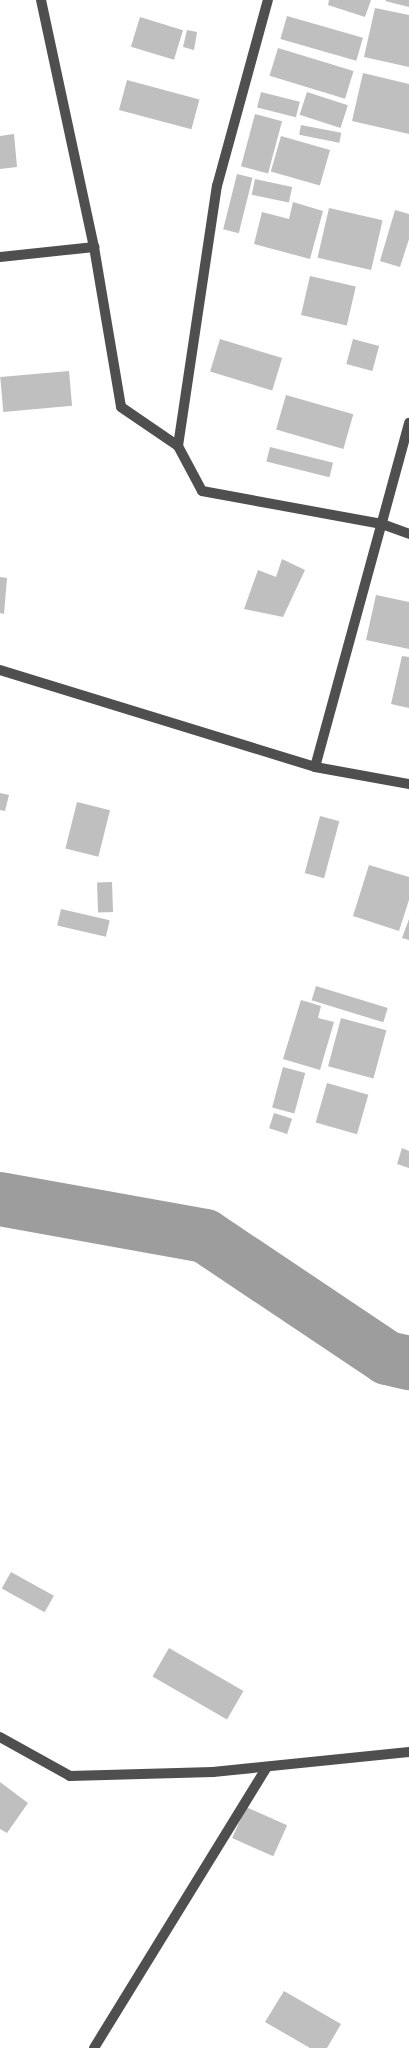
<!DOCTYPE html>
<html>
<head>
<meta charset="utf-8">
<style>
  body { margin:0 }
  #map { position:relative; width:409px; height:2048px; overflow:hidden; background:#fff; font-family:"PT Sans Narrow",sans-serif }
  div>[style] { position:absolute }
  .river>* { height:54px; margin:-27px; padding:0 27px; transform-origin:27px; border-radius:27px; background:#9d9d9d }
  .building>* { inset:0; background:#bfbfbf; transform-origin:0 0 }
  .minor>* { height:10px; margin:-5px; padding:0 5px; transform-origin:5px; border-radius:5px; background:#4f4f4f }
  span { translate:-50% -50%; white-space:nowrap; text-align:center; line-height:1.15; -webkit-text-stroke:4px #fff; paint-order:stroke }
</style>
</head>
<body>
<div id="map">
  <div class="river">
    <div style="left:0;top:1199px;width:208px;rotate:10.2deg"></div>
    <div style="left:205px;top:1236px;width:219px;rotate:33.8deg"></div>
    <div style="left:387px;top:1358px;width:23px;rotate:13deg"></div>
  </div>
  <div class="building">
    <div style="clip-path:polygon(329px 0,371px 0,365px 17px,328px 5px)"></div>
    <div style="clip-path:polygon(386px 0,409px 0,409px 7px,385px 1px)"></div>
    <div style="clip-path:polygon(375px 8px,409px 15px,409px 67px,364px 57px)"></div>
    <div style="left:287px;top:16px;width:79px;height:24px;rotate:16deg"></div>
    <div style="left:140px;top:17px;width:45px;height:31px;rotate:17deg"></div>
    <div style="clip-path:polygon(187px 30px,197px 32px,194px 50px,183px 47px)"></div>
    <div style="left:278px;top:48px;width:79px;height:29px;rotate:17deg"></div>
    <div style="clip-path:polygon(363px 73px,409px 84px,409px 134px,352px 121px)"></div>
    <div style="left:127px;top:80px;width:75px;height:31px;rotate:15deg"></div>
    <div style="left:261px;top:92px;width:40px;height:16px;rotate:14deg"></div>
    <div style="left:307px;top:92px;width:43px;height:24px;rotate:18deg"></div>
    <div style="left:255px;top:114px;width:28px;height:54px;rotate:15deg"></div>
    <div style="left:301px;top:125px;width:41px;height:10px;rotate:11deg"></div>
    <div style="clip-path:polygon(14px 134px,17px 167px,0 169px,0 136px)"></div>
    <div style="left:281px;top:136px;width:51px;height:37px;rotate:16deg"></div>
    <div style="left:237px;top:174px;width:16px;height:57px;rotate:14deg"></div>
    <div style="left:255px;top:179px;width:38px;height:16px;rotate:12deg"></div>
    <div style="clip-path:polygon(293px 202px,323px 211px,310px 259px,254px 244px,262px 212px,289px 219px)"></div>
    <div style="left:329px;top:208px;width:55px;height:51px;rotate:13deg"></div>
    <div style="clip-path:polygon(395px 210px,409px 214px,409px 239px,400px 267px,380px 261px)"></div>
    <div style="left:310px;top:276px;width:47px;height:40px;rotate:13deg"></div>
    <div style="left:220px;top:339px;width:65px;height:34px;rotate:17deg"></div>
    <div style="left:353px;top:339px;width:27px;height:26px;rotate:15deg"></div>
    <div style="left:69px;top:371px;width:35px;height:69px;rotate:85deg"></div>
    <div style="left:286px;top:395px;width:70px;height:36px;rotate:16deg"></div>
    <div style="left:270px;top:447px;width:65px;height:15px;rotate:14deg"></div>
    <div style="clip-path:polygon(282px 559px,305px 570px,283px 617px,244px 609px,258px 570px,276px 577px)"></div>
    <div style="clip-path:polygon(0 577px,7px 578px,4px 614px,0 613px)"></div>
    <div style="clip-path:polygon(376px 595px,409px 602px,409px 649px,366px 640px)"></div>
    <div style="clip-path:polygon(402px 656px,409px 657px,409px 708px,391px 704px)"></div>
    <div style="clip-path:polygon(0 793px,9px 795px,5px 811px,0 810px)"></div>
    <div style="left:77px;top:802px;width:34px;height:48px;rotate:14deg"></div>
    <div style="left:320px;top:816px;width:20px;height:59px;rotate:15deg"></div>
    <div style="clip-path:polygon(369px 865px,409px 877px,409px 900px,399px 931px,353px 916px)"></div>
    <div style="left:112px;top:882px;width:30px;height:15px;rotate:88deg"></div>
    <div style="left:61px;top:909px;width:50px;height:17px;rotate:13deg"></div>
    <div style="clip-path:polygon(409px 919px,409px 940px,402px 938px)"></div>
    <div style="left:316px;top:986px;width:75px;height:15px;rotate:17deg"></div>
    <div style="clip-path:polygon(301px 1000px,321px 1006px,318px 1018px,334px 1022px,320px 1070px,283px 1059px)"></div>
    <div style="left:341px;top:1018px;width:47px;height:50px;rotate:15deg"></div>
    <div style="left:283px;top:1067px;width:23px;height:42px;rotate:15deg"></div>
    <div style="left:327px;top:1083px;width:43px;height:41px;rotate:16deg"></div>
    <div style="left:274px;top:1113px;width:19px;height:16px;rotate:18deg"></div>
    <div style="clip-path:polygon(402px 1148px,409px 1151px,409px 1168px,397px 1164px)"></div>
    <div style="left:11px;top:1572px;width:49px;height:19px;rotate:29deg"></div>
    <div style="left:169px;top:1648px;width:86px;height:33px;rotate:30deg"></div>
    <div style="clip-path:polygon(0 1782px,28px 1803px,7px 1833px,0 1829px)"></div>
    <div style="left:246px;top:1807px;width:45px;height:34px;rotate:24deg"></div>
    <div style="clip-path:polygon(284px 1991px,341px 2024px,327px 2048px,310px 2048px,265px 2022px)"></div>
  </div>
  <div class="minor">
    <div style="left:41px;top:0;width:253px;rotate:77.9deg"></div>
    <div style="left:94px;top:247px;width:162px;rotate:80.4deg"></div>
    <div style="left:121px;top:407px;width:69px;rotate:34.4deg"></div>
    <div style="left:178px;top:446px;width:51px;rotate:61.9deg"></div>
    <div style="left:202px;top:491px;width:183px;rotate:10.4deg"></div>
    <div style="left:382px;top:524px;width:29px;rotate:20deg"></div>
    <div style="left:0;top:257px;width:95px;rotate:-6.1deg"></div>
    <div style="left:178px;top:446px;width:263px;rotate:-81.5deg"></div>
    <div style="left:217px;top:186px;width:193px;rotate:-74.7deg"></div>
    <div style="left:0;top:670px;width:330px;rotate:17.1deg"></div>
    <div style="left:315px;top:767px;width:96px;rotate:10.3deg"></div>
    <div style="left:315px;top:767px;width:357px;rotate:-74.7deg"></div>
    <div style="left:0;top:1737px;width:80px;rotate:29.1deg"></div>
    <div style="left:70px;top:1776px;width:143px;rotate:-1.6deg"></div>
    <div style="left:213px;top:1772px;width:197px;rotate:-5.8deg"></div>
    <div style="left:94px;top:2048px;width:330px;rotate:-58.4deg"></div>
  </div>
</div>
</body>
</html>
